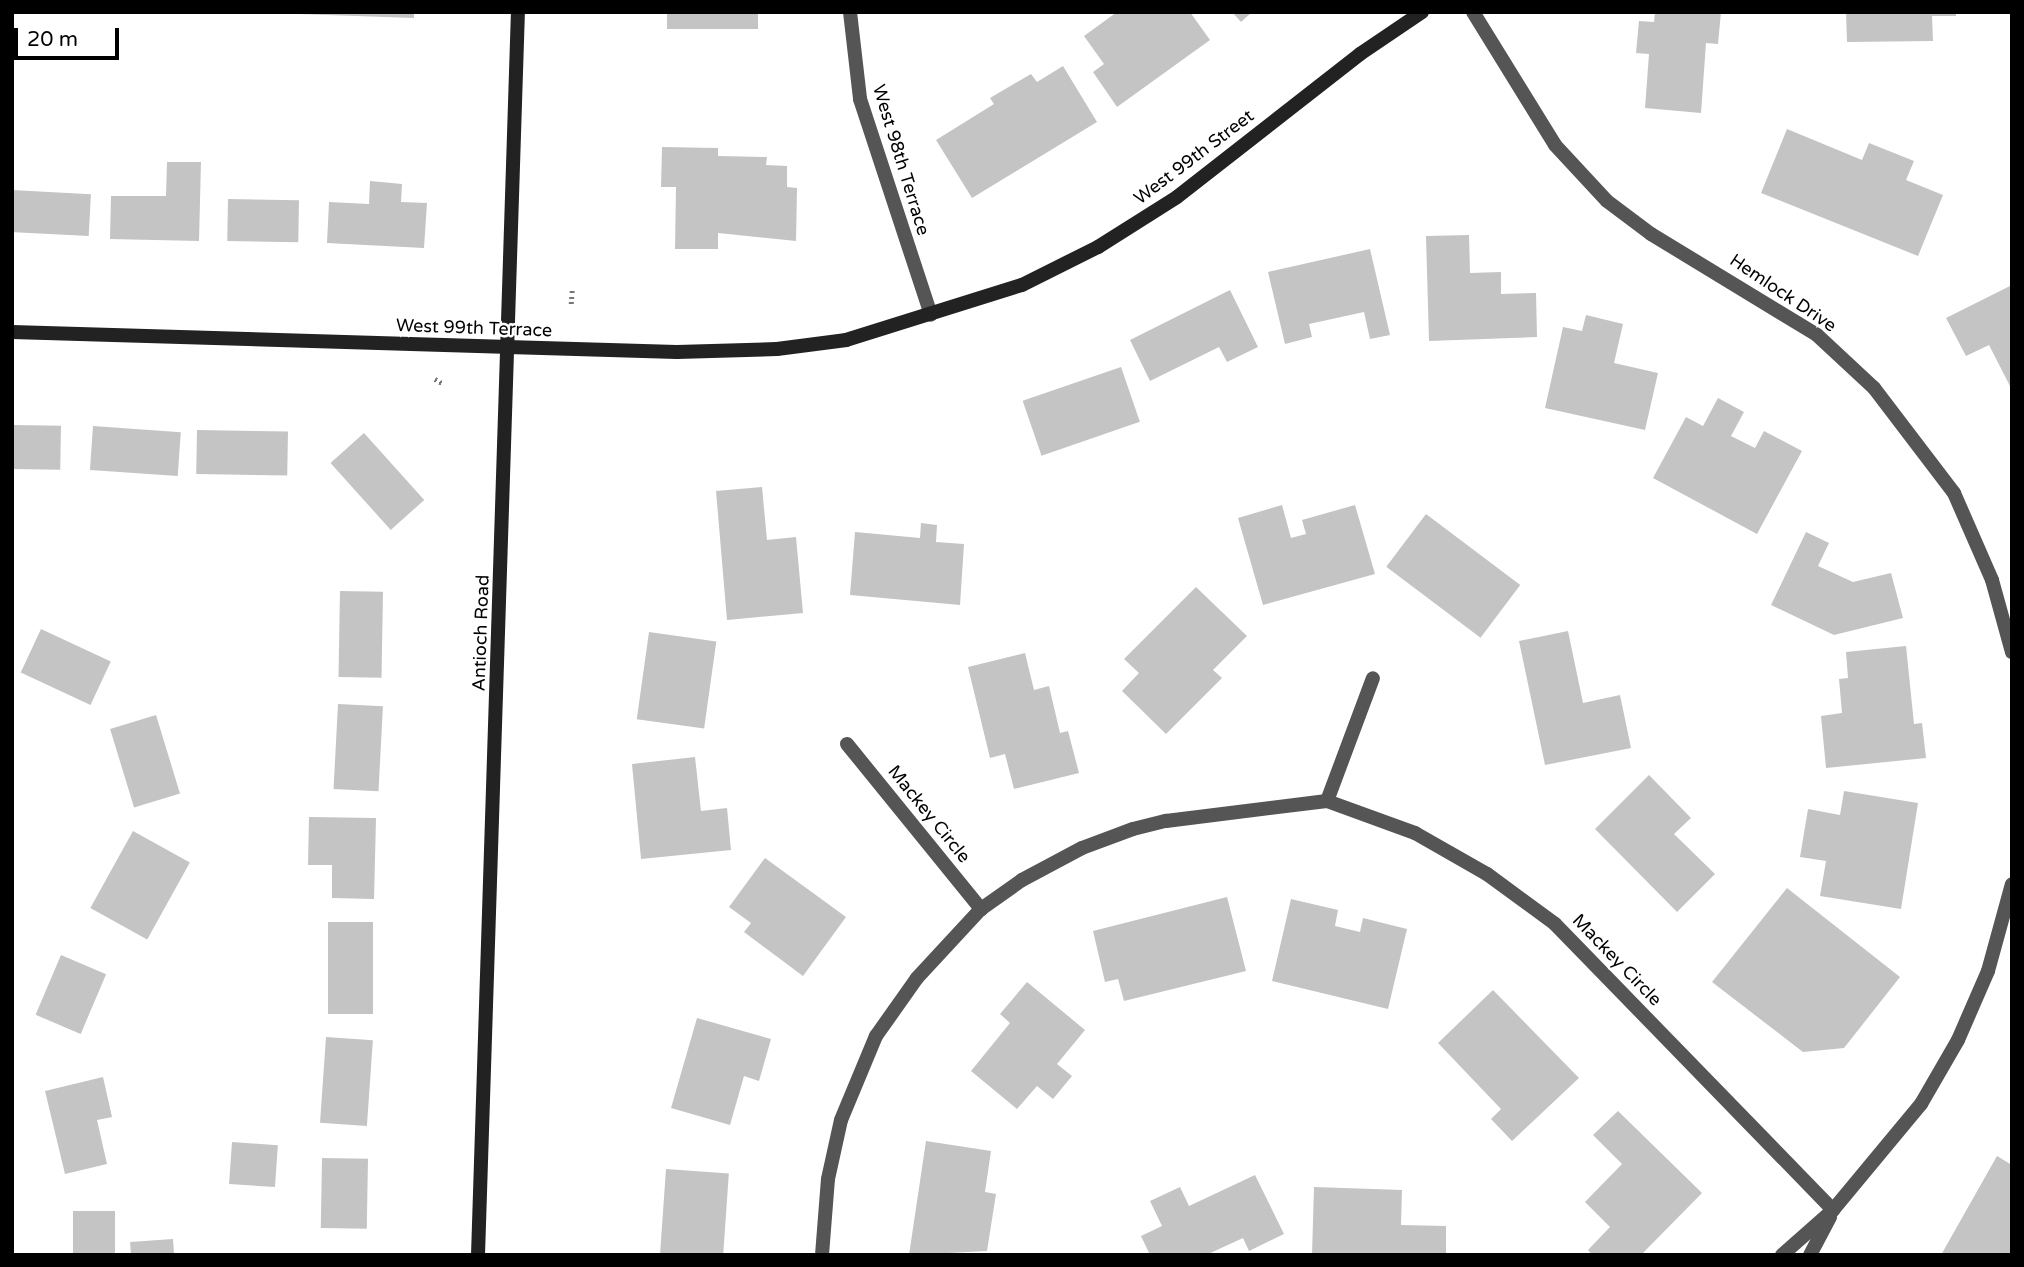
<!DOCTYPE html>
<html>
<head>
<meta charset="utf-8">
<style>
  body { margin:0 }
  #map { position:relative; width:2024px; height:1267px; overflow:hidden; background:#fff; font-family:"Varela Round",sans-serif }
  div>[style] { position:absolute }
  .building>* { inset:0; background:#c4c4c4; transform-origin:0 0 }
  .path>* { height:4.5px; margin-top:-2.25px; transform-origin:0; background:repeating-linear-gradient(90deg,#777 0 2px,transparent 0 5.5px) }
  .street>* { height:14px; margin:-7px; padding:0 7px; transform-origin:7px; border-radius:7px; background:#555 }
  .secondary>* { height:14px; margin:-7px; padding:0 7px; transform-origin:7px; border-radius:7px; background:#222 }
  span { translate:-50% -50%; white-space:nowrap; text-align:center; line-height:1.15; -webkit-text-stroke:5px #fff; paint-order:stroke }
  .street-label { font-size:18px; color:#000 }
  .frame { position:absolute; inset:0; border:14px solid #000; pointer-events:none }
  .scale { position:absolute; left:14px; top:28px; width:105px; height:32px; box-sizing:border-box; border:4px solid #000; border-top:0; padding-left:9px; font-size:21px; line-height:24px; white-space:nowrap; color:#000; -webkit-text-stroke:5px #fff; paint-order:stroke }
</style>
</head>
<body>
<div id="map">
  <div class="building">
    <div style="clip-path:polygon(240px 12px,414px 12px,414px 18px)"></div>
    <div style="left:667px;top:12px;width:91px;height:17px"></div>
    <div style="clip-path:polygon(1117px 12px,1190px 12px,1210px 40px,1117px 107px,1093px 72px,1104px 64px,1084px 36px)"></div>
    <div style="clip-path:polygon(1232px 12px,1252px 12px,1241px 22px)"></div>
    <div style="clip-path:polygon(1655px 12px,1721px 12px,1718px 44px,1706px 43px,1701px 113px,1645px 108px,1649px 54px,1636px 53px,1639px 21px,1654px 22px)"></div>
    <div style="clip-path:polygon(1846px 12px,1956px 12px,1956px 16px,1932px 16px,1933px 41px,1847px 42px)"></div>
    <div style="clip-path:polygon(1063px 66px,1097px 122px,972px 198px,936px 140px,994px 104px,990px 98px,1031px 74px,1037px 82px)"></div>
    <div style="clip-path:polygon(1787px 129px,1862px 160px,1869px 143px,1914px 161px,1906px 180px,1943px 195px,1918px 256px,1761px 193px)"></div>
    <div style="clip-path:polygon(662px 147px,718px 148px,718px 156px,767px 157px,766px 165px,787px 166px,787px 187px,797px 188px,796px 241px,718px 233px,718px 249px,675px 249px,676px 187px,661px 187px)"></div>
    <div style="clip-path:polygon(167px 162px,201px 162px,199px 241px,110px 239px,111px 196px,166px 196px)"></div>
    <div style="clip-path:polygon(370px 181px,402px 184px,401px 202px,427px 203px,424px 248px,327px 243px,329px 202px,369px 204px)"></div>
    <div style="left:12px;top:190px;width:79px;height:42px;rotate:3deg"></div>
    <div style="left:228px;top:199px;width:71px;height:42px;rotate:1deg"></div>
    <div style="clip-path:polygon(1469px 235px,1470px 273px,1501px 272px,1501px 294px,1536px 293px,1537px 337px,1429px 341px,1426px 236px)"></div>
    <div style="clip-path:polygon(1370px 249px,1390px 335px,1370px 339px,1364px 312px,1309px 324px,1312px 337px,1285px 344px,1268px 272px)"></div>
    <div style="clip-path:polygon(2012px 285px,2012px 390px,1989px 345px,1966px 356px,1946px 318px)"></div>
    <div style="clip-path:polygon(1230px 290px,1258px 347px,1227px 362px,1219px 347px,1150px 381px,1130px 340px)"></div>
    <div style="clip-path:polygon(1586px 315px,1623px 324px,1614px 363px,1658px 373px,1645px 430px,1545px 408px,1563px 327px,1582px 331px)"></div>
    <div style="left:1121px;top:367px;width:58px;height:104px;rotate:71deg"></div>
    <div style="clip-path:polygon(1718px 398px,1744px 412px,1731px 436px,1755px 448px,1764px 431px,1802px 451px,1757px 534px,1653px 478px,1686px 417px,1703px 426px)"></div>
    <div style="left:12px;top:425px;width:49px;height:44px;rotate:1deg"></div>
    <div style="left:93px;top:426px;width:88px;height:44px;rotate:4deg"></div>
    <div style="left:197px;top:430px;width:91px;height:44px;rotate:1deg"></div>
    <div style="left:364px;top:433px;width:90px;height:45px;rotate:48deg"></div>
    <div style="clip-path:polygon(762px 487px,767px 540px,796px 537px,803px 613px,727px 620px,716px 491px)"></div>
    <div style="clip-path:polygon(1282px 505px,1291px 538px,1306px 534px,1302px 520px,1355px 505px,1375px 574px,1263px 605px,1238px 518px)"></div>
    <div style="left:1426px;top:514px;width:118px;height:66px;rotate:37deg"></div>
    <div style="clip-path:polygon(921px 523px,937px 525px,936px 542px,964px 544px,960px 605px,850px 595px,855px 532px,920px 538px)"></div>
    <div style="clip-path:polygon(1806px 532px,1829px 543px,1818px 566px,1853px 582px,1891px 573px,1903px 618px,1834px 635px,1771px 605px)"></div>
    <div style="clip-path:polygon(1196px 587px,1247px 636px,1213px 670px,1222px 678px,1166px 734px,1122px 691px,1139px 673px,1124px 659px)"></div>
    <div style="left:340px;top:591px;width:43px;height:86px;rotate:1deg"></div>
    <div style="left:41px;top:629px;width:77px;height:48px;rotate:25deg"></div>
    <div style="clip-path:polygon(1568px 631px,1583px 703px,1620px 695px,1631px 748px,1545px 765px,1519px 641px)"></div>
    <div style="left:649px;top:632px;width:68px;height:88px;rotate:8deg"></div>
    <div style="clip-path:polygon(1906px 646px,1914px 724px,1922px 723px,1926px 758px,1826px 768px,1821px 716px,1842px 713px,1839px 679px,1848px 678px,1846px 652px)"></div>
    <div style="clip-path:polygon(1025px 653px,1034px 690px,1049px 686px,1060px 733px,1068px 731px,1079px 773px,1014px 789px,1005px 754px,990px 758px,968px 667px)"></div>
    <div style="left:338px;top:704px;width:45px;height:85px;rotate:3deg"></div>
    <div style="left:156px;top:715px;width:82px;height:48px;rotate:73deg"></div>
    <div style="clip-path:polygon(695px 757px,701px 811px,727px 808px,731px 850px,641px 859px,632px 764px)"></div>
    <div style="clip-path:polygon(1649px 775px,1691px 818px,1674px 834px,1715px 874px,1677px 912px,1595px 829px)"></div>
    <div style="clip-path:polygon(1844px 791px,1918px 803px,1901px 909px,1820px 896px,1826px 861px,1800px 857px,1808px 809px,1840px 815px)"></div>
    <div style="clip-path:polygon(309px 817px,376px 818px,374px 899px,332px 898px,332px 865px,308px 865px)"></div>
    <div style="left:133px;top:831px;width:65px;height:88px;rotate:29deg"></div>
    <div style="clip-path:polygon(765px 858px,846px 917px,803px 976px,744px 932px,751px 923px,729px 907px)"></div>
    <div style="clip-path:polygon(1787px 888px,1900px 977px,1844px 1048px,1803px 1052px,1712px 982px)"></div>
    <div style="clip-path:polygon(1227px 897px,1246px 971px,1124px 1001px,1118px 979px,1105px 982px,1093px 931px)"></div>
    <div style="clip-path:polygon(1291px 899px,1338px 910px,1335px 926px,1360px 932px,1363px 918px,1407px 929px,1388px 1009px,1272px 981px)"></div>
    <div style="left:328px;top:922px;width:45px;height:92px"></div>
    <div style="left:61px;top:955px;width:49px;height:65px;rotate:23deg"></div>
    <div style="clip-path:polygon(1027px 982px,1085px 1030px,1057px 1064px,1072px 1076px,1053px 1099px,1037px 1086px,1017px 1109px,971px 1071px,1010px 1023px,1000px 1014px)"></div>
    <div style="clip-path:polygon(1493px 990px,1579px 1078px,1512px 1141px,1491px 1119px,1501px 1109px,1438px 1043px)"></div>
    <div style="clip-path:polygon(697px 1018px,771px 1039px,759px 1081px,744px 1076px,730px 1125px,671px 1108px)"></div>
    <div style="left:326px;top:1037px;width:47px;height:86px;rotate:4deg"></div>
    <div style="clip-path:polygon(103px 1077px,112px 1117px,97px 1120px,107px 1164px,65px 1174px,45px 1091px)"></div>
    <div style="clip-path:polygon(1618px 1111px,1702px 1193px,1641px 1255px,1592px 1255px,1588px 1250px,1610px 1227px,1585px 1202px,1622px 1164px,1593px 1135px)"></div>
    <div style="clip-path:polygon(926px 1141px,991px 1151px,985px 1192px,996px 1194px,987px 1251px,909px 1255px)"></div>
    <div style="left:232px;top:1142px;width:46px;height:42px;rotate:4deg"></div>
    <div style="clip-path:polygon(1997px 1156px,2012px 1165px,2012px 1255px,1941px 1255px)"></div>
    <div style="left:322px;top:1158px;width:46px;height:70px;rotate:1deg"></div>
    <div style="left:666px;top:1169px;width:63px;height:86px;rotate:4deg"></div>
    <div style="clip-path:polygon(1255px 1175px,1284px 1234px,1249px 1251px,1243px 1238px,1206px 1255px,1150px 1255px,1141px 1236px,1162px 1226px,1150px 1201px,1180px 1187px,1189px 1206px)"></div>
    <div style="clip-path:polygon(1314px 1187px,1402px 1190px,1401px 1225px,1446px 1226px,1446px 1255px,1312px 1255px)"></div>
    <div style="left:73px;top:1211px;width:42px;height:44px"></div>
    <div style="left:173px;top:1239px;width:16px;height:43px;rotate:86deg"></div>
  </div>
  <div class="path">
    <div style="left:571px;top:304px;width:15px;rotate:-86deg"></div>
    <div style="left:435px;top:379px;width:10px;rotate:29deg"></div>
  </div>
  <div class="street">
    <div style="left:850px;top:12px;width:88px;rotate:83.4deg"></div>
    <div style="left:860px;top:99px;width:227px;rotate:71.8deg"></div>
    <div style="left:1473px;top:12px;width:156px;rotate:58.3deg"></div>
    <div style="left:1555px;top:145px;width:76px;rotate:47.1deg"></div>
    <div style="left:1607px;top:201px;width:55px;rotate:36.9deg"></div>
    <div style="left:1651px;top:234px;width:194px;rotate:31.3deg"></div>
    <div style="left:1817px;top:335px;width:78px;rotate:42.9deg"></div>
    <div style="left:1874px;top:388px;width:132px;rotate:52.7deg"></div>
    <div style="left:1954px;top:493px;width:95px;rotate:66.4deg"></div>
    <div style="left:1992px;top:580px;width:75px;rotate:74.5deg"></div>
    <div style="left:847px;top:744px;width:213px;rotate:50.9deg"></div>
    <div style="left:1327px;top:801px;width:131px;rotate:-69.5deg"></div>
    <div style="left:822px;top:1255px;width:76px;rotate:-85.5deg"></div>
    <div style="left:828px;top:1179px;width:60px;rotate:-77.6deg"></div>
    <div style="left:841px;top:1120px;width:91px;rotate:-67.4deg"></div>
    <div style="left:876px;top:1036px;width:71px;rotate:-54.7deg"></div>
    <div style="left:917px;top:978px;width:94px;rotate:-47.2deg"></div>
    <div style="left:981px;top:909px;width:50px;rotate:-35.3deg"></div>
    <div style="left:1022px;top:880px;width:68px;rotate:-28.1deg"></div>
    <div style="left:1082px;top:848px;width:54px;rotate:-20.4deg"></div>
    <div style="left:1133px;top:829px;width:34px;rotate:-14deg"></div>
    <div style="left:1166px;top:821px;width:162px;rotate:-7.1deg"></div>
    <div style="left:1327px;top:801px;width:94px;rotate:20deg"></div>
    <div style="left:1415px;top:833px;width:83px;rotate:29.7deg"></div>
    <div style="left:1487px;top:874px;width:84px;rotate:36.3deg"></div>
    <div style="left:1555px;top:924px;width:399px;rotate:45.8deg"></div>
    <div style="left:1782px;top:1255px;width:68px;rotate:-41.4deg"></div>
    <div style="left:1833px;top:1210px;width:138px;rotate:-50.3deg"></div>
    <div style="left:1921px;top:1104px;width:74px;rotate:-60deg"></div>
    <div style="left:1958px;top:1040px;width:75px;rotate:-66.5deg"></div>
    <div style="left:1988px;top:971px;width:90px;rotate:-74.6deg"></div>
    <div style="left:1810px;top:1255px;width:43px;rotate:-62.2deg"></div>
  </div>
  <div class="secondary">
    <div style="left:12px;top:332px;width:665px;rotate:1.72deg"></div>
    <div style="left:677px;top:352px;width:100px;rotate:-1.7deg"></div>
    <div style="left:777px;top:349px;width:70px;rotate:-7.4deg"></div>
    <div style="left:846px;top:340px;width:184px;rotate:-17.4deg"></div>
    <div style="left:1022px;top:285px;width:85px;rotate:-26.6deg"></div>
    <div style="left:1098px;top:247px;width:93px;rotate:-32.3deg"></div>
    <div style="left:1177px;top:197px;width:232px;rotate:-38deg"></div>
    <div style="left:1360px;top:54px;width:75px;rotate:-34.1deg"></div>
    <div style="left:478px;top:1255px;width:1244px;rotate:-88.16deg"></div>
  </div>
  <div class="street-label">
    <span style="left:1194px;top:157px;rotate:-37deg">West 99th Street</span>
    <span style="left:901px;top:160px;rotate:73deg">West 98th Terrace</span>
    <span style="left:1783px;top:293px;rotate:34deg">Hemlock Drive</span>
    <span style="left:474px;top:328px;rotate:2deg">West 99th Terrace</span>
    <span style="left:481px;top:633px;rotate:-88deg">Antioch Road</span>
    <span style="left:929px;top:814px;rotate:51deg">Mackey Circle</span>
    <span style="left:1617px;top:960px;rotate:46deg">Mackey Circle</span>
  </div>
  <div class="frame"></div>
  <div class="scale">20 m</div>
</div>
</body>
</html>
